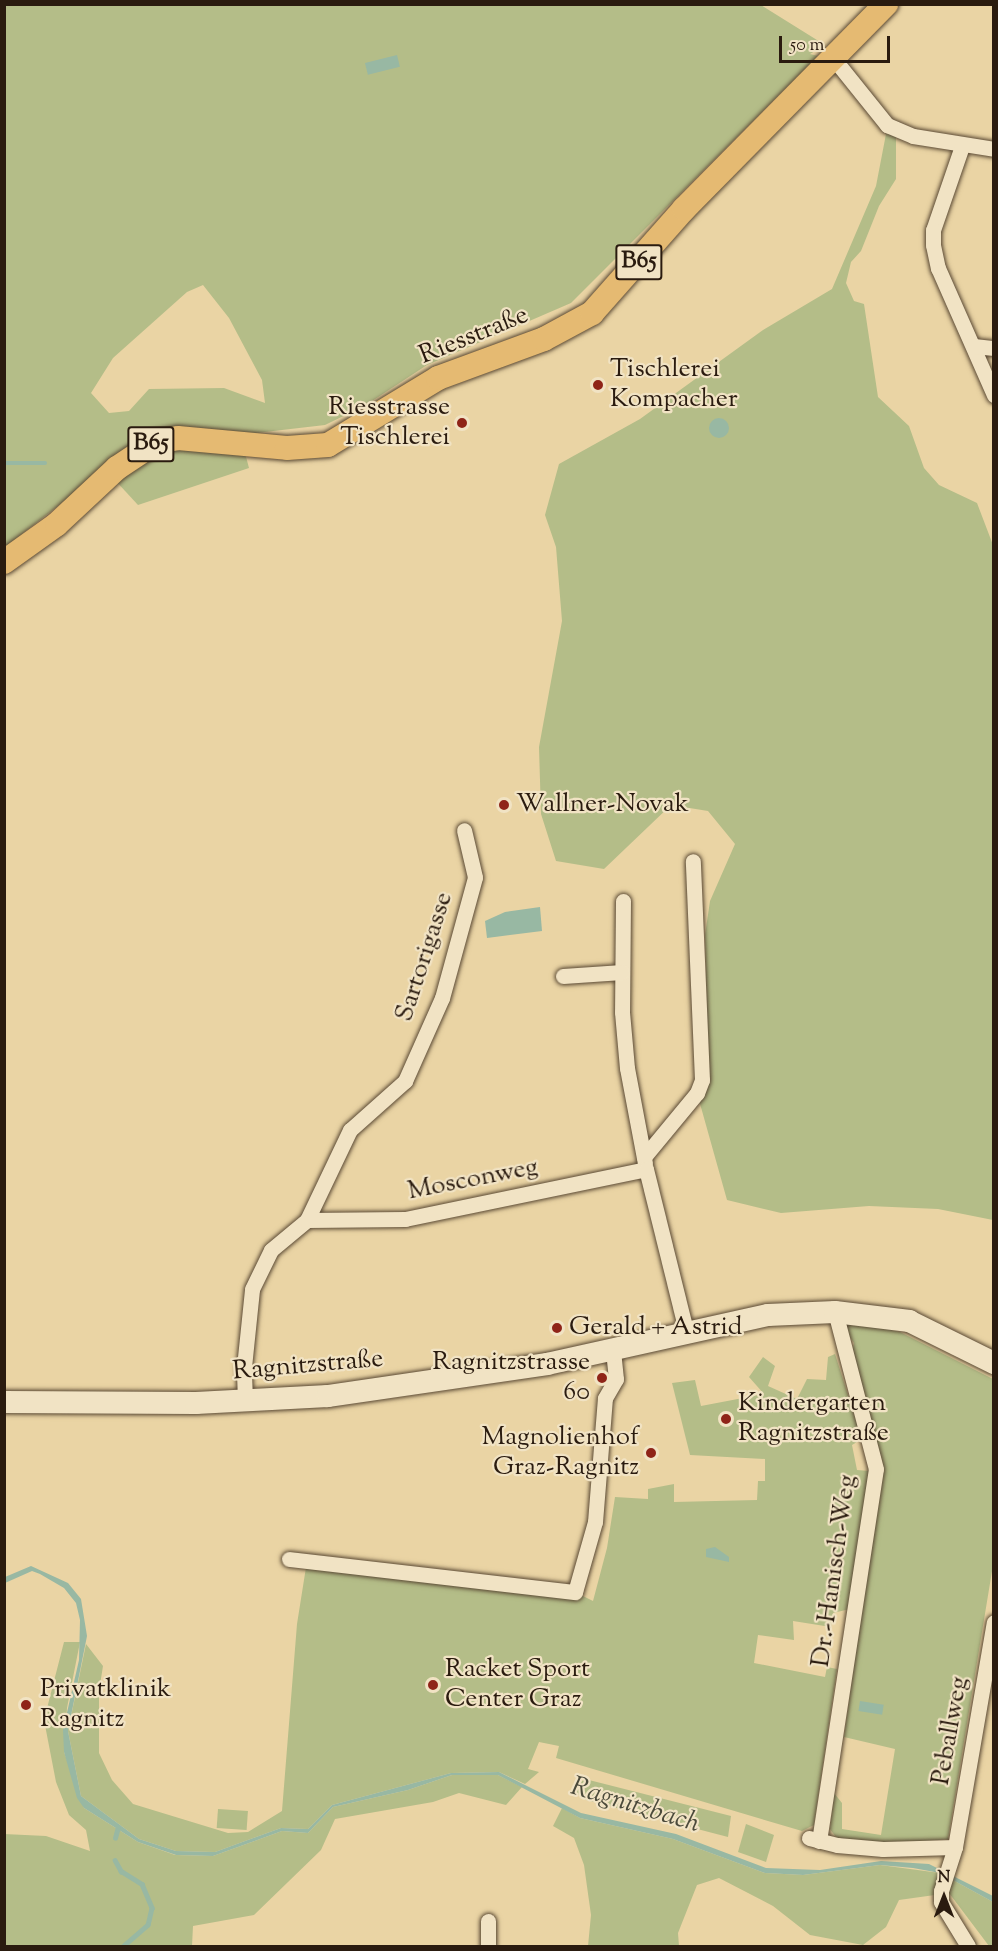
<!DOCTYPE html>
<html>
<head>
<meta charset="utf-8">
<style>
  body { margin:0 }
  #map { position:relative; width:998px; height:1951px; overflow:hidden; background:#ead4a4; font-family:"Sorts Mill Goudy",serif }
  div>[style] { position:absolute }
  .green>* { inset:0; background:#b4bd88; transform-origin:0 0 }
  .water>* { inset:0; background:#98b8a3; transform-origin:0 0 }
  .round { border-radius:50% }
  .stream>* { height:4.5px; margin:-2.25px; padding:0 2.25px; transform-origin:2.25px; border-radius:2.25px; background:#98b8a3 }
  .roads { filter:drop-shadow(0 0 2px #5a4934) drop-shadow(0 0 2px #5a4934) }
  .minor>* { height:15px; margin:-7.5px; padding:0 7.5px; transform-origin:7.5px; border-radius:7.5px; background:#f1e3c4 }
  .secondary>* { height:22px; margin:-11px; padding:0 11px; transform-origin:11px; border-radius:11px; background:#f1e3c4 }
  .primary>* { height:24px; margin:-12px; padding:0 12px; transform-origin:12px; border-radius:12px; background:#e5ba72 }
  .dots>* { width:16px; height:16px; translate:-50% -50%; box-sizing:border-box; border:3px solid #f1e3c4; border-radius:50% }
  span { translate:-50% -50%; white-space:nowrap; text-align:center; line-height:1.15; -webkit-text-stroke:4.5px #f1e3c4; paint-order:stroke }
  .shield-label span { padding:2px 4px; background:#f1e3c4; border:2px solid; border-radius:4px; -webkit-text-stroke-width:0 }
  .shield-label { font-size:24px; color:#2a1b0f; font-weight:700 }
  .street-label { font-size:26px; color:#2a1b0f }
  .poi-label { font-size:26px; color:#2a1b0f }
  .left { translate:0 -50%; text-align:left }
  .right { translate:-100% -50%; text-align:right }
  .water-label { font-size:27px; color:#4b4a3b; font-style:italic }
  .frame { position:absolute; inset:0; border:6px solid #2a1b0f; pointer-events:none }
  .north { position:absolute; left:914px; top:1867px; width:60px; height:60px; -webkit-text-stroke:4px #f1e3c4; paint-order:stroke; rotate:0deg; font-size:16px; font-weight:700; line-height:24px; text-align:center; color:#2a1b0f }
  .north::after { content:''; display:block; margin:auto; width:21px; height:27px; background:#2a1b0f; clip-path:polygon(50% 0,100% 100%,50% 72%,0 100%) }
  .scale { position:absolute; left:779px; top:36px; width:111px; height:27px; box-sizing:border-box; border:3px solid #2a1b0f; border-top:0; padding-left:8px; font-size:18px; line-height:21px; white-space:nowrap; color:#2a1b0f; -webkit-text-stroke:4px #f1e3c4; paint-order:stroke }
</style>
</head>
<body>
<div id="map">
  <div class="green">
    <div style="clip-path:polygon(evenodd,4px 5px,761px 5px,825px 45px,810px 54px,818px 56px,571px 303px,427px 365px,366px 405px,325px 425px,134px 447px,5px 547px,4px 5px,203px 285px,229px 318px,262px 380px,265px 403px,224px 388px,149px 389px,129px 411px,109px 413px,91px 393px,113px 358px,187px 292px,203px 285px)"></div>
    <div style="clip-path:polygon(886px 134px,896px 136px,896px 179px,879px 206px,861px 251px,851px 262px,846px 283px,854px 301px,864px 304px,878px 397px,909px 426px,924px 468px,939px 485px,977px 503px,993px 545px,993px 1220px,938px 1209px,869px 1206px,781px 1213px,727px 1200px,697px 1093px,707px 1015px,705px 935px,710px 901px,735px 844px,708px 811px,671px 805px,604px 869px,556px 861px,541px 814px,539px 747px,562px 621px,556px 547px,545px 515px,559px 464px,640px 419px,763px 330px,832px 289px,876px 186px)"></div>
    <div style="clip-path:polygon(168px 448px,245px 453px,249px 468px,138px 505px,114px 479px)"></div>
    <div style="clip-path:polygon(856px 1322px,900px 1332px,993px 1379px,993px 1565px,948px 1839px,885px 1846px,838px 1840px,830px 1829px,834px 1793px,842px 1803px,842px 1829px,881px 1835px,895px 1749px,844px 1737px,882px 1461px,851px 1359px,854px 1343px,845px 1330px,847px 1324px)"></div>
    <div style="clip-path:polygon(835px 1354px,862px 1439px,852px 1445px,857px 1470px,869px 1471px,850px 1609px,833px 1613px,831px 1627px,793px 1621px,794px 1640px,758px 1635px,754px 1663px,825px 1677px,827px 1667px,837px 1669px,814px 1825px,802px 1831px,556px 1758px,559px 1746px,539px 1742px,528px 1769px,539px 1772px,525px 1784px,499px 1772px,451px 1773px,332px 1805px,308px 1829px,281px 1828px,215px 1852px,176px 1851px,139px 1839px,81px 1796px,68px 1731px,86px 1644px,103px 1666px,99px 1691px,99px 1753px,112px 1780px,133px 1804px,228px 1833px,248px 1832px,282px 1811px,297px 1624px,307px 1561px,575px 1592px,593px 1601px,607px 1548px,615px 1497px,648px 1499px,648px 1489px,674px 1484px,674px 1502px,757px 1500px,758px 1481px,765px 1481px,765px 1459px,690px 1455px,672px 1383px,695px 1380px,701px 1406px,764px 1394px,749px 1377px,763px 1357px,775px 1366px,768px 1386px,797px 1399px,807px 1379px,826px 1380px,828px 1357px)"></div>
    <div style="clip-path:polygon(64px 1642px,80px 1642px,67px 1708px,64px 1752px,84px 1808px,138px 1842px,175px 1855px,213px 1856px,282px 1831px,308px 1833px,333px 1807px,408px 1790px,452px 1775px,498px 1775px,522px 1787px,506px 1805px,459px 1793px,433px 1802px,335px 1819px,321px 1850px,254px 1915px,193px 1926px,192px 1946px,5px 1946px,4px 1834px,46px 1836px,90px 1851px,86px 1830px,69px 1815px,56px 1782px,44px 1720px)"></div>
    <div style="clip-path:polygon(585px 1779px,731px 1816px,728px 1837px,586px 1800px,576px 1793px,578px 1784px)"></div>
    <div style="clip-path:polygon(562px 1808px,580px 1818px,673px 1839px,765px 1873px,803px 1875px,880px 1865px,940px 1873px,993px 1902px,993px 1946px,989px 1946px,949px 1893px,899px 1900px,886px 1927px,863px 1945px,810px 1935px,773px 1906px,719px 1878px,697px 1885px,678px 1933px,679px 1946px,588px 1946px,591px 1915px,584px 1865px,574px 1838px,553px 1826px)"></div>
    <div style="left:218px;top:1809px;width:30px;height:19px;rotate:4deg"></div>
    <div style="clip-path:polygon(746px 1824px,774px 1835px,766px 1862px,738px 1852px)"></div>
  </div>
  <div class="water">
    <div style="left:397px;top:55px;width:12px;height:33px;rotate:76deg"></div>
    <div class="round" style="left:709px;top:418px;width:20px;height:20px"></div>
    <div style="clip-path:polygon(540px 907px,542px 931px,487px 938px,485px 921px,505px 912px)"></div>
    <div style="clip-path:polygon(715px 1547px,729px 1557px,729px 1562px,706px 1557px,706px 1549px)"></div>
    <div style="clip-path:polygon(31px 1566px,68px 1583px,81px 1599px,87px 1636px,68px 1731px,81px 1796px,139px 1839px,176px 1851px,215px 1852px,281px 1828px,308px 1829px,332px 1805px,451px 1773px,499px 1772px,581px 1813px,676px 1834px,766px 1868px,820px 1870px,881px 1861px,929px 1864px,993px 1896px,993px 1902px,940px 1873px,913px 1868px,880px 1865px,803px 1875px,765px 1873px,673px 1839px,580px 1818px,498px 1775px,452px 1775px,408px 1790px,333px 1807px,308px 1833px,282px 1831px,213px 1856px,176px 1855px,138px 1842px,84px 1808px,77px 1798px,64px 1752px,63px 1730px,79px 1660px,80px 1620px,76px 1603px,64px 1588px,40px 1574px,32px 1571px,5px 1583px,5px 1577px)"></div>
    <div style="left:860px;top:1701px;width:24px;height:10px;rotate:9deg"></div>
  </div>
  <div class="stream">
    <div style="left:4px;top:463px;width:41px"></div>
    <div style="left:115px;top:1838px;width:11px;rotate:-75deg"></div>
    <div style="left:115px;top:1860px;width:13px;rotate:61deg"></div>
    <div style="left:121px;top:1871px;width:25px;rotate:32deg"></div>
    <div style="left:142px;top:1884px;width:26px;rotate:67deg"></div>
    <div style="left:152px;top:1908px;width:17px;rotate:103deg"></div>
    <div style="left:148px;top:1925px;width:32px;rotate:139deg"></div>
  </div>
  <div class="roads">
    <div class="minor">
      <div style="left:834px;top:59px;width:85px;rotate:51.2deg"></div>
      <div style="left:887px;top:125px;width:28px;rotate:23deg"></div>
      <div style="left:913px;top:136px;width:82px;rotate:9.1deg"></div>
      <div style="left:962px;top:146px;width:89px;rotate:109deg"></div>
      <div style="left:933px;top:230px;width:15px;rotate:90deg"></div>
      <div style="left:933px;top:245px;width:24px;rotate:78deg"></div>
      <div style="left:938px;top:268px;width:139px;rotate:66.2deg"></div>
      <div style="left:974px;top:346px;width:20px;rotate:6deg"></div>
      <div style="left:623px;top:901px;width:111px;rotate:90.5deg"></div>
      <div style="left:622px;top:1012px;width:56px;rotate:84.9deg"></div>
      <div style="left:627px;top:1068px;width:97px;rotate:79.3deg"></div>
      <div style="left:563px;top:976px;width:59px;rotate:-3.9deg"></div>
      <div style="left:644px;top:1157px;width:83px;rotate:-50.4deg"></div>
      <div style="left:697px;top:1093px;width:14px;rotate:-69deg"></div>
      <div style="left:702px;top:1080px;width:219px;rotate:-92.4deg"></div>
      <div style="left:307px;top:1220px;width:98px;rotate:-0.6deg"></div>
      <div style="left:405px;top:1219px;width:246px;rotate:-11.7deg"></div>
      <div style="left:646px;top:1169px;width:167px;rotate:76.1deg"></div>
      <div style="left:245px;top:1401px;width:34px;rotate:-92deg"></div>
      <div style="left:244px;top:1367px;width:78px;rotate:-84.1deg"></div>
      <div style="left:252px;top:1289px;width:43px;rotate:-64deg"></div>
      <div style="left:271px;top:1250px;width:47px;rotate:-39.8deg"></div>
      <div style="left:307px;top:1220px;width:100px;rotate:-64.5deg"></div>
      <div style="left:350px;top:1130px;width:74px;rotate:-41.7deg"></div>
      <div style="left:405px;top:1081px;width:91px;rotate:-66deg"></div>
      <div style="left:442px;top:998px;width:125px;rotate:-74.7deg"></div>
      <div style="left:475px;top:877px;width:48px;rotate:-103.2deg"></div>
      <div style="left:289px;top:1559px;width:288px;rotate:6.6deg"></div>
      <div style="left:575px;top:1592px;width:73px;rotate:-74.1deg"></div>
      <div style="left:595px;top:1522px;width:124px;rotate:-85.4deg"></div>
      <div style="left:605px;top:1398px;width:22px;rotate:-60deg"></div>
      <div style="left:616px;top:1379px;width:29px;rotate:-96deg"></div>
      <div style="left:809px;top:1838px;width:29px;rotate:14deg"></div>
      <div style="left:837px;top:1845px;width:46px;rotate:5deg"></div>
      <div style="left:883px;top:1849px;width:72px;rotate:-1.6deg"></div>
      <div style="left:819px;top:1841px;width:376px;rotate:-81.3deg"></div>
      <div style="left:876px;top:1469px;width:162px;rotate:-104.6deg"></div>
      <div style="left:488px;top:1921px;width:25px;rotate:90deg"></div>
      <div style="left:968px;top:1946px;width:52px;rotate:-121.5deg"></div>
      <div style="left:941px;top:1902px;width:11px;rotate:-90deg"></div>
      <div style="left:941px;top:1891px;width:46px;rotate:-72.3deg"></div>
      <div style="left:955px;top:1847px;width:228px;rotate:-80.2deg"></div>
    </div>
    <div class="secondary">
      <div style="left:4px;top:1402px;width:192px;rotate:0.3deg"></div>
      <div style="left:196px;top:1403px;width:132px;rotate:-3deg"></div>
      <div style="left:328px;top:1396px;width:221px;rotate:-8.3deg"></div>
      <div style="left:547px;top:1364px;width:226px;rotate:-12.5deg"></div>
      <div style="left:768px;top:1315px;width:67px;rotate:-2.6deg"></div>
      <div style="left:835px;top:1312px;width:75px;rotate:6.9deg"></div>
      <div style="left:909px;top:1321px;width:95px;rotate:26.3deg"></div>
    </div>
    <div class="primary">
      <div style="left:4px;top:562px;width:65px;rotate:-35.6deg"></div>
      <div style="left:57px;top:524px;width:82px;rotate:-43deg"></div>
      <div style="left:117px;top:468px;width:47px;rotate:-33.7deg"></div>
      <div style="left:156px;top:442px;width:22px;rotate:-10deg"></div>
      <div style="left:178px;top:438px;width:109px;rotate:5.2deg"></div>
      <div style="left:287px;top:448px;width:41px;rotate:-4.2deg"></div>
      <div style="left:328px;top:445px;width:129px;rotate:-31.3deg"></div>
      <div style="left:438px;top:378px;width:113px;rotate:-20.2deg"></div>
      <div style="left:544px;top:339px;width:55px;rotate:-28.4deg"></div>
      <div style="left:592px;top:313px;width:139px;rotate:-48.5deg"></div>
      <div style="left:684px;top:209px;width:288px;rotate:-45.4deg"></div>
    </div>
  </div>
  <div class="dots">
    <div style="left:598px;top:385px;background:#8f2418"></div>
    <div style="left:462px;top:423px;background:#8f2418"></div>
    <div style="left:504px;top:805px;background:#8f2418"></div>
    <div style="left:557px;top:1328px;background:#8f2418"></div>
    <div style="left:602px;top:1378px;background:#8f2418"></div>
    <div style="left:726px;top:1419px;background:#8f2418"></div>
    <div style="left:651px;top:1453px;background:#8f2418"></div>
    <div style="left:433px;top:1685px;background:#8f2418"></div>
    <div style="left:26px;top:1705px;background:#8f2418"></div>
  </div>
  <div class="shield-label">
    <span style="left:639px;top:262px">B65</span>
    <span style="left:151px;top:444px">B65</span>
  </div>
  <div class="street-label">
    <span style="left:474px;top:336px;rotate:-22deg">Riesstraße</span>
    <span style="left:425px;top:957px;rotate:-72deg">Sartorigasse</span>
    <span style="left:473px;top:1180px;rotate:-11deg">Mosconweg</span>
    <span style="left:308px;top:1366px;rotate:-5deg">Ragnitzstraße</span>
    <span style="left:835px;top:1571px;rotate:-82deg">Dr.-Hanisch-Weg</span>
    <span style="left:951px;top:1731px;rotate:-80deg">Peballweg</span>
  </div>
  <div class="poi-label">
    <span class="left" style="left:610px;top:385px">Tischlerei<br>Kompacher</span>
    <span class="right" style="left:450px;top:423px">Riesstrasse<br>Tischlerei</span>
    <span class="left" style="left:516px;top:805px">Wallner-Novak</span>
    <span class="left" style="left:569px;top:1328px">Gerald + Astrid</span>
    <span class="right" style="left:590px;top:1378px">Ragnitzstrasse<br>60</span>
    <span class="left" style="left:738px;top:1419px">Kindergarten<br>Ragnitzstraße</span>
    <span class="right" style="left:639px;top:1453px">Magnolienhof<br>Graz-Ragnitz</span>
    <span class="left" style="left:445px;top:1685px">Racket Sport<br>Center Graz</span>
    <span class="left" style="left:40px;top:1705px">Privatklinik<br>Ragnitz</span>
  </div>
  <div class="water-label">
    <span style="left:635px;top:1806px;rotate:17deg">Ragnitzbach</span>
  </div>
  <div class="frame"></div>
  <div class="north">N</div>
  <div class="scale">50 m</div>
</div>
</body>
</html>
